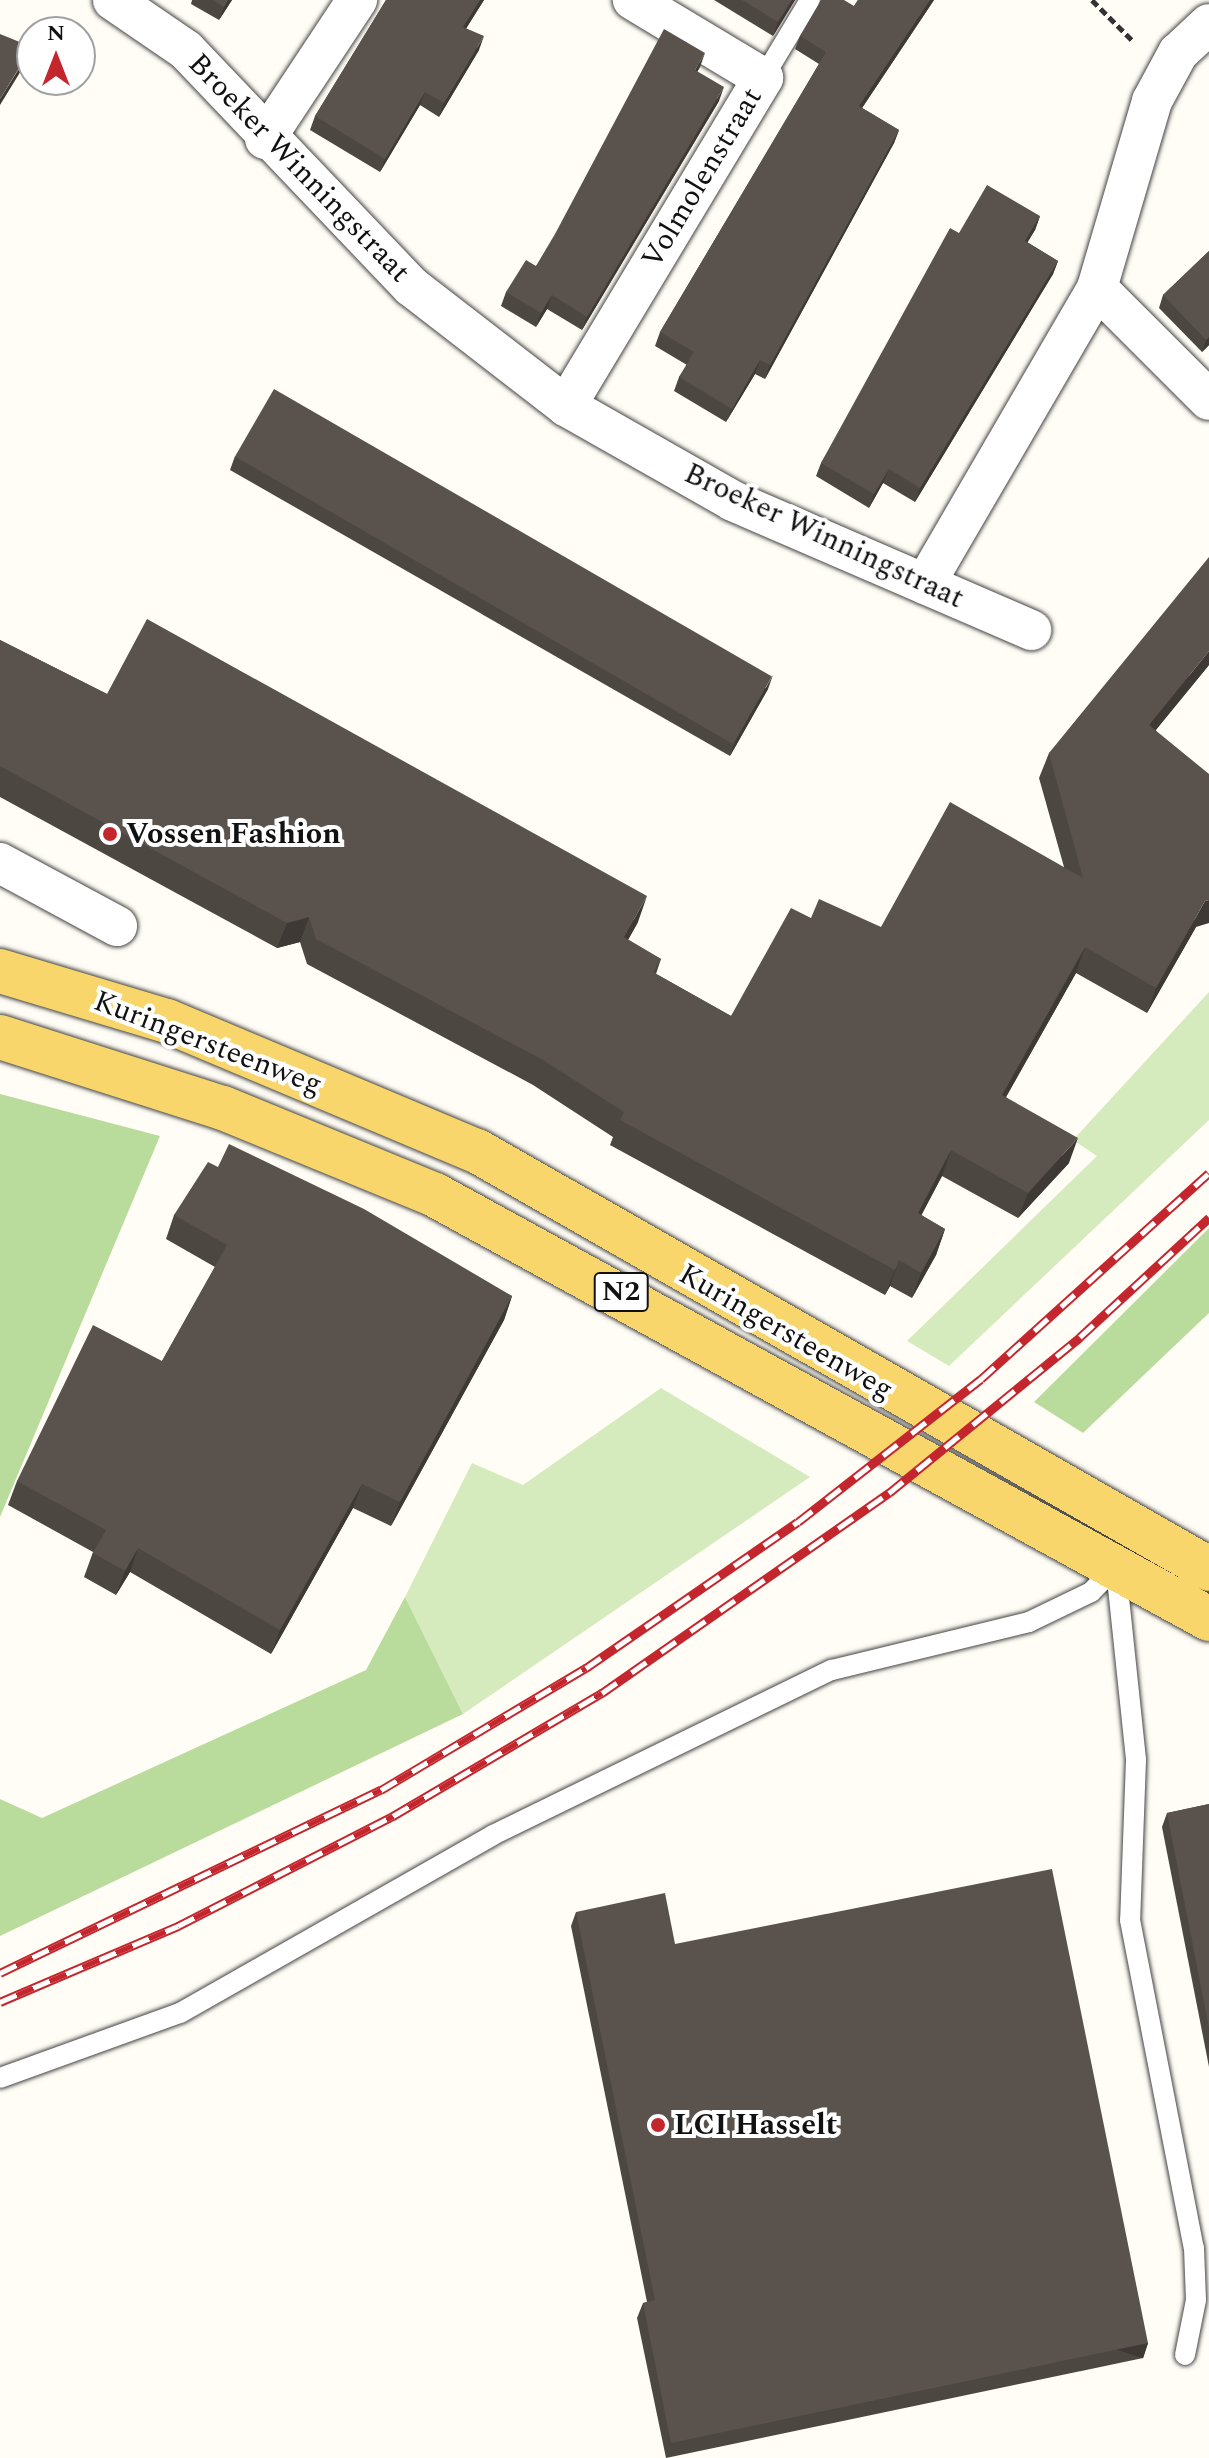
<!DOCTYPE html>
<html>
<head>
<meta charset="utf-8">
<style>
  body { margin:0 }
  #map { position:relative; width:1209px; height:2458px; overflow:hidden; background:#fffdf5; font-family:Spectral,serif }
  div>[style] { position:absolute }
  .green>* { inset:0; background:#d5ebbd }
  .forest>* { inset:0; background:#b9dc9c }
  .path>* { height:5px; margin-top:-2.5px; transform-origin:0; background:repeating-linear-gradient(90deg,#333 0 8px,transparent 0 12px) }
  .roads { filter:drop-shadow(0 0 2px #444) drop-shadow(0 0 2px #444) }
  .lane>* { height:20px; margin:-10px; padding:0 10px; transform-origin:10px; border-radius:10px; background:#fff }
  .street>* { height:40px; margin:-20px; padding:0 20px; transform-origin:20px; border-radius:20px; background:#fff }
  .primary>* { height:44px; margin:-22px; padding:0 22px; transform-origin:22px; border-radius:22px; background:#f9d66b }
  .rail>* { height:9px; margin-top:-4.5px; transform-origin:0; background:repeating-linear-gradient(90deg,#fff 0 18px,#c4262e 0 36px); box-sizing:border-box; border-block:2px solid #c4262e }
  .wall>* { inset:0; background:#4d4742 }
  .shaded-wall>* { inset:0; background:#3f3936; transform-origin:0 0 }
  .building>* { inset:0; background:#5a524d; transform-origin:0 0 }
  .dots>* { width:22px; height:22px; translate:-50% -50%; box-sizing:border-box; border:4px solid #fff; border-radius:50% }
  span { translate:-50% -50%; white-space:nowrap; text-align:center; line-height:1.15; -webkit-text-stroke:8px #fff; paint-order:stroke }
  .shield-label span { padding:2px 6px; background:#fff; border:2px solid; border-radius:6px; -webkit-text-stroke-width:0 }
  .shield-label { font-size:28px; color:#111; font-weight:700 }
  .street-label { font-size:30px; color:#111 }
  .poi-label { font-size:30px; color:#111; font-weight:700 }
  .left { translate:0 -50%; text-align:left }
  .north { position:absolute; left:16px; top:16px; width:80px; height:80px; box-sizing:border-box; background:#fff; border:2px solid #a0a0a0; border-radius:50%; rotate:0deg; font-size:22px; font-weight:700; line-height:32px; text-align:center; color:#111 }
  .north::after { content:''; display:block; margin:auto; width:28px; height:36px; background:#c4262e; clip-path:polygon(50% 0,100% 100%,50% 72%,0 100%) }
</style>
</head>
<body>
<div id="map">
  <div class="green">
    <div style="clip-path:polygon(1209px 992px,1209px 1120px,949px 1366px,907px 1341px,1097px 1156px,1073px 1140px)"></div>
    <div style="clip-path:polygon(661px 1388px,810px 1477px,463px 1714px,405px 1597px,472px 1463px,523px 1485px)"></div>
  </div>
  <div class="forest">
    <div style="clip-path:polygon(0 1094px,160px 1136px,0 1517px)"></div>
    <div style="clip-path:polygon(1209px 1228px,1209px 1313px,1083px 1433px,1034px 1402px)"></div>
    <div style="clip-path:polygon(405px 1597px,463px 1714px,0 1936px,0 1799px,42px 1818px,366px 1670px)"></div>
  </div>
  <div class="path">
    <div style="left:1092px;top:0;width:59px;rotate:45deg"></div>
  </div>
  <div class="roads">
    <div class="lane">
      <div style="left:763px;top:78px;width:91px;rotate:-58.9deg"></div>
      <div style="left:1116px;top:1569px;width:192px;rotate:84deg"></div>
      <div style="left:1136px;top:1760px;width:160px;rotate:92.1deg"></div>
      <div style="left:1130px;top:1920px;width:334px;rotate:79deg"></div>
      <div style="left:1194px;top:2248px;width:52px;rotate:87.8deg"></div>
      <div style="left:1196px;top:2300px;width:56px;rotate:101.3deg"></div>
      <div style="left:0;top:2078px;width:191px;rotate:-19.9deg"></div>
      <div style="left:180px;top:2013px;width:360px;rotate:-29.6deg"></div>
      <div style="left:493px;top:1835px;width:377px;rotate:-26deg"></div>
      <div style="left:832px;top:1670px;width:203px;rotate:-13.7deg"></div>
      <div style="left:1029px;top:1622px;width:69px;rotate:-25.8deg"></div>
      <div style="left:1091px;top:1592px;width:40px;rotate:-45deg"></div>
    </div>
    <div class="street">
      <div style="left:113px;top:0;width:88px;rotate:34.4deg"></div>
      <div style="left:186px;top:50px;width:327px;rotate:46.4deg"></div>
      <div style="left:412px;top:287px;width:195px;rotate:37.7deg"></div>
      <div style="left:566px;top:406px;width:192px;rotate:29.6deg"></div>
      <div style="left:733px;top:501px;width:325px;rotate:23.4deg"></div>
      <div style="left:265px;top:139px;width:167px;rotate:-56.5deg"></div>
      <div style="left:1097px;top:288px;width:158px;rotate:45deg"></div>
      <div style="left:566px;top:406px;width:383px;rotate:-59deg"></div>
      <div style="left:763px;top:78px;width:152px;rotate:-149deg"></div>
      <div style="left:925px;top:584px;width:342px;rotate:-59.8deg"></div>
      <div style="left:1097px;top:288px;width:195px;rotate:-73.6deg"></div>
      <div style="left:1152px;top:101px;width:55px;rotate:-61.6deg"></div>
      <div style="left:1178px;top:53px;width:42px;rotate:-43.1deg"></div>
      <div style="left:0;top:863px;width:133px;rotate:28.3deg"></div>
    </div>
    <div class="primary">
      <div style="left:0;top:971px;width:174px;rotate:16.7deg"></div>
      <div style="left:167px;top:1021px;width:336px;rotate:22.8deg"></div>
      <div style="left:477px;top:1151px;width:843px;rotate:29.73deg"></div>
      <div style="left:0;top:1037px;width:234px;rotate:17.7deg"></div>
      <div style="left:223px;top:1108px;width:229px;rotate:22.3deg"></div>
      <div style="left:435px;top:1195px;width:883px;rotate:28.71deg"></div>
    </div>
  </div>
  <div class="rail">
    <div style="left:0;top:1973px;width:423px;rotate:-25.7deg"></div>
    <div style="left:381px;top:1790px;width:239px;rotate:-30.8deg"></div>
    <div style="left:586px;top:1668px;width:257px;rotate:-34.6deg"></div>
    <div style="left:798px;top:1522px;width:232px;rotate:-38deg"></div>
    <div style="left:981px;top:1379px;width:307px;rotate:-42.1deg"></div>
    <div style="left:0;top:2002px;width:194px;rotate:-23.1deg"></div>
    <div style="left:178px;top:1926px;width:242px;rotate:-27.1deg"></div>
    <div style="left:393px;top:1816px;width:243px;rotate:-30.5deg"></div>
    <div style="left:602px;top:1693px;width:350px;rotate:-34.9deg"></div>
    <div style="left:889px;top:1493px;width:247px;rotate:-39.2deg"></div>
    <div style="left:1080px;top:1337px;width:176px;rotate:-42.7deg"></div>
  </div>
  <div class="wall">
    <div style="clip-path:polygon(192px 0,232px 0,219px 20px,191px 4px)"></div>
    <div style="clip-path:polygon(386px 0,484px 0,466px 28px,479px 50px,439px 117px,420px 105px,380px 172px,310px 130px,315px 116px)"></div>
    <div style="clip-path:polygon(714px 0,795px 0,773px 36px)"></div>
    <div style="clip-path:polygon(858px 0,934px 0,862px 108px,899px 130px,894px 143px,765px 379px,755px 374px,726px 422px,674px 391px,679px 377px,687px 365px,655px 346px,660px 332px,819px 64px,795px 49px,800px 36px,854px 6px)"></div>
    <div style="clip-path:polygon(700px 67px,697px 72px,719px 101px,582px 330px,547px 309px,536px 327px,501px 306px,506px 292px,536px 266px)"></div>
    <div style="clip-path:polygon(1040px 216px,1035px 230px,1027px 242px,1058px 261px,1053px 274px,915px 502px,883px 483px,869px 508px,816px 476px,821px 463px,959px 233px)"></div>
    <div style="clip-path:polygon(1209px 251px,1209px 345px,1202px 352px,1159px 308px,1163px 295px)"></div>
    <div style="clip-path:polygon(235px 456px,768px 689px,730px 756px,230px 470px)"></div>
    <div style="clip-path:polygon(0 640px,107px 694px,638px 922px,628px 940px,661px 959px,656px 974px,731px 1016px,811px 918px,881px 927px,1064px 867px,1039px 778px,1049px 753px,1209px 665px,1156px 730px,1196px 927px,1147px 1013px,1076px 973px,1006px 1097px,1069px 1163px,1018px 1218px,942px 1176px,921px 1215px,945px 1229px,936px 1255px,912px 1298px,890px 1286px,885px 1295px,610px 1145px,613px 1137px,533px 1085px,307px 964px,300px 942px,277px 948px,0 797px)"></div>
    <div style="clip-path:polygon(218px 1167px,512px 1296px,504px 1320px,391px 1526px,353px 1508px,271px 1654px,130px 1572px,116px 1595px,84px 1577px,93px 1552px,8px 1505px,17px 1481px,162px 1361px,215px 1267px,166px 1239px,174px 1215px)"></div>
    <div style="clip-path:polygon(1209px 1804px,1209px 2067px,1162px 1827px,1167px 1813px)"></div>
    <div style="clip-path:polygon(576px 1912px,675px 1944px,1148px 2343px,1143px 2358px,666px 2458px,637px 2318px,643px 2303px,647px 2302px,571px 1926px)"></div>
  </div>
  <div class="shaded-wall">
    <div style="clip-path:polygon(228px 0,232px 0,219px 20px,224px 7px)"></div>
    <div style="clip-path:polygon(480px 0,484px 0,459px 40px,463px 27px)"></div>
    <div style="clip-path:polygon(792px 0,795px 0,773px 36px,778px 22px)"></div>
    <div style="clip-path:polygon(930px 0,934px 0,854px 120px,859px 106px)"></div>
    <div style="clip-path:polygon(484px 36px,479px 50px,439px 117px,444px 103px)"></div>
    <div style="clip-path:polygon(32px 48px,27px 61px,0 105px,0 99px)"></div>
    <div style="clip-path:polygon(705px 53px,700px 67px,690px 84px,695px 70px)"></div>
    <div style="clip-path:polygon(724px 87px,719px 101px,582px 330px,587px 317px)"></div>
    <div style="clip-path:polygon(425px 92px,420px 105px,380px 172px,385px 159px)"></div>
    <div style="clip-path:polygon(899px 130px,894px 143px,765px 379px,770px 365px)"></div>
    <div style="clip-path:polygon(1040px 216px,1035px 230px,1020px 255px,1025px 241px)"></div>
    <div style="clip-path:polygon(1058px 261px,1053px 274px,915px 502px,920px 488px)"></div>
    <div style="clip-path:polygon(552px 295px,547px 309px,536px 327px,541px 313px)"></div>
    <div style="clip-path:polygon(1209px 337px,1209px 345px,1202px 352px,1206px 340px)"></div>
    <div style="clip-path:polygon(760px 360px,755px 374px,726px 422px,732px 409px)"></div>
    <div style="clip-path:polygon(889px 469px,883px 483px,869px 508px,874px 494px)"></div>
    <div style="clip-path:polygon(1209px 651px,1209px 665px,1139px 750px,1149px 725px)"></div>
    <div style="clip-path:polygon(773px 675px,768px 689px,730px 756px,735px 742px)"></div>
    <div style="clip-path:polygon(647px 896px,638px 922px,615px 963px,624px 937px)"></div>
    <div style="clip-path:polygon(1209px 900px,1209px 923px,1196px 927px,1147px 1013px,1156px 988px,1205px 901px)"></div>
    <div style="clip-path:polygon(309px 917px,300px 942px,277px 948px,287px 923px)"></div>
    <div style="clip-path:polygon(1085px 947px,1076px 973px,993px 1120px,1002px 1095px)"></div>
    <div style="clip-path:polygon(1078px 1138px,1069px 1163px,1018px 1218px,1028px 1193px)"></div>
    <div style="clip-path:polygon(951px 1150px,942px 1176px,909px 1239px,918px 1213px)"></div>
    <div style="clip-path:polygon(945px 1229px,936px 1255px,912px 1298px,921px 1273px)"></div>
    <div style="clip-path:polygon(899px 1260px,890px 1286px,885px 1295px)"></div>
    <div style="clip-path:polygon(512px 1296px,504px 1320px,391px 1526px,400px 1502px)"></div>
    <div style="clip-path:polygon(362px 1484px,353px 1508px,271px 1654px,280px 1630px)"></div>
    <div style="clip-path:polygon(138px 1548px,130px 1572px,116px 1595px,125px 1571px)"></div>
    <div style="left:1148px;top:2343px;width:16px;height:487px;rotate:108deg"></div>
  </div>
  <div class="building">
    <div style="clip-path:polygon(213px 0,228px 0,224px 7px)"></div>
    <div style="clip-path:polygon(386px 0,480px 0,463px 27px,484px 36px,444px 103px,425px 92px,385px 159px,315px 116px)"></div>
    <div style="clip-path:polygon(742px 0,792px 0,778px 22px)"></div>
    <div style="clip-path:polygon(821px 0,844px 0,854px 6px,858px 0,930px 0,859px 106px,899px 130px,770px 365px,760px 360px,732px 409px,679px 377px,694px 352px,660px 332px,826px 52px,800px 36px)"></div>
    <div style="clip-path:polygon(664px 29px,705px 53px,695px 70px,724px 87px,587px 317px,552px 295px,541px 313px,506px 292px,526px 260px,536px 266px,555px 234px)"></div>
    <div style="clip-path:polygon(0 34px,32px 47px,0 99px)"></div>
    <div style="clip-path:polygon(987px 185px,1040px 216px,1025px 241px,1058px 261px,920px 488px,889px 469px,874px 494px,821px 463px,950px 228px,959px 233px)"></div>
    <div style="clip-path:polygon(1209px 251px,1209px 337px,1206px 340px,1163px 295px)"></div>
    <div style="left:274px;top:389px;width:575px;height:78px;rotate:30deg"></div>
    <div style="clip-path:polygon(1209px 557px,1209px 651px,1149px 725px,1209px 774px,1209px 900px,1205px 901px,1156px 988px,1085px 947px,1002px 1095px,1078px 1138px,1028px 1193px,951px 1150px,918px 1213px,945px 1229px,921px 1273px,899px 1260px,895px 1270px,620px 1120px,624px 1112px,543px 1060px,316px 939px,309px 917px,287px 923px,0 766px,0 640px,107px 694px,147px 619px,647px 896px,624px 937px,661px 959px,653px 972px,731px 1016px,791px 908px,811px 918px,819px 899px,881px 927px,950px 802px,1083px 878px,1049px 753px)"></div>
    <div style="clip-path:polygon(229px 1144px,364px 1209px,512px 1296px,400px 1502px,362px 1484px,280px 1630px,138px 1548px,125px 1571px,93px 1553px,106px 1530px,17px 1481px,93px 1325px,162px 1361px,227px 1245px,174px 1215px,208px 1162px,218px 1167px)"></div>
    <div style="clip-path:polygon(1209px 1804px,1209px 2028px,1167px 1813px)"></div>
    <div style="clip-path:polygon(1052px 1869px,1148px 2343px,671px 2443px,643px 2303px,655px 2300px,576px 1912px,665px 1893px,675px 1944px)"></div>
  </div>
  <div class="dots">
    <div style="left:110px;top:834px;background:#c4262e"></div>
    <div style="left:658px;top:2125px;background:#c4262e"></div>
  </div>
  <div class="shield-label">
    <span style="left:621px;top:1292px">N2</span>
  </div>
  <div class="street-label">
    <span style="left:299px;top:168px;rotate:46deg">Broeker Winningstraat</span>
    <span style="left:702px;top:178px;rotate:-59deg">Volmolenstraat</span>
    <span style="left:824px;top:536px;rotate:25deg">Broeker Winningstraat</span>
    <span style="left:208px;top:1043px;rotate:21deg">Kuringersteenweg</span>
    <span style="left:786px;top:1332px;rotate:30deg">Kuringersteenweg</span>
  </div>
  <div class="poi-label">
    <span class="left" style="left:126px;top:834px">Vossen Fashion</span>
    <span class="left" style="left:674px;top:2125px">LCI Hasselt</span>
  </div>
  <div class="north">N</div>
</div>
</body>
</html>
